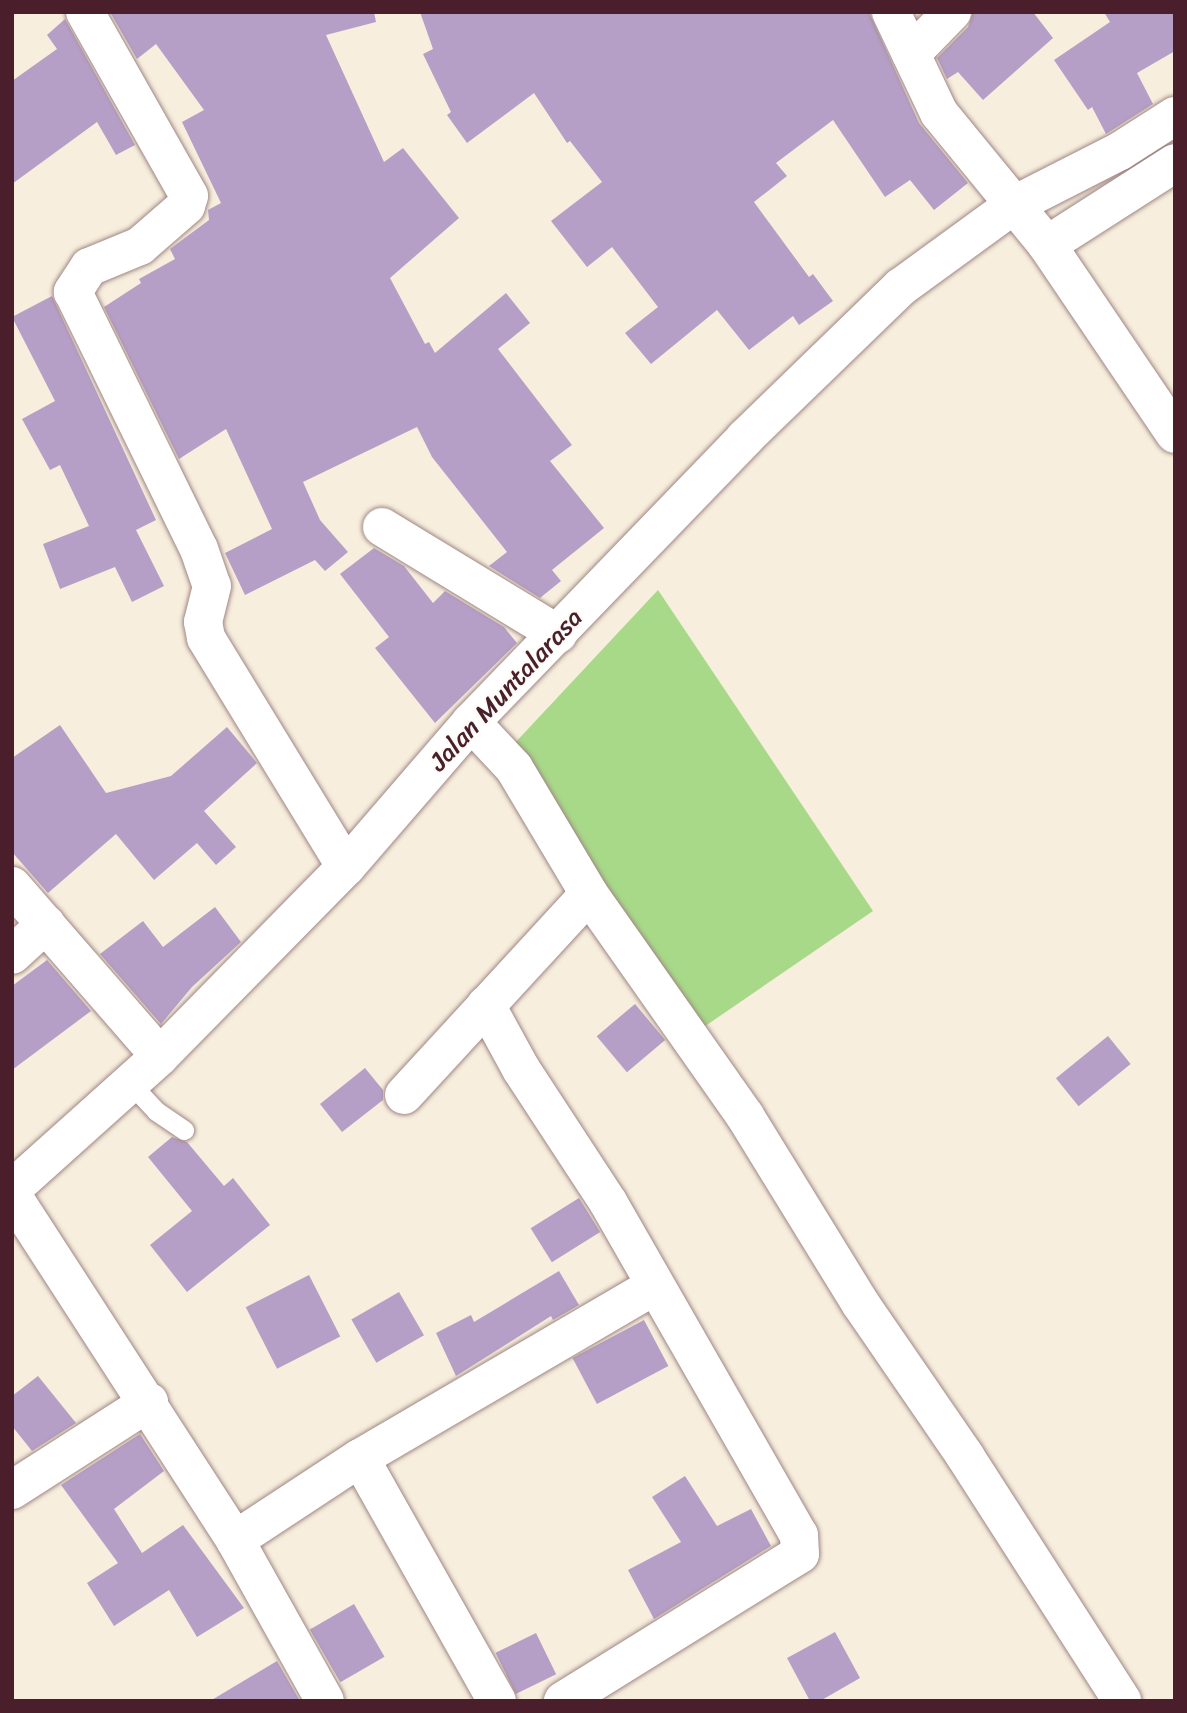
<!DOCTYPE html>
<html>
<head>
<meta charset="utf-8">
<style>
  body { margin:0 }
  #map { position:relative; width:1187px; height:1713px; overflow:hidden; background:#f7eedd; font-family:Sriracha,sans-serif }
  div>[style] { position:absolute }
  .green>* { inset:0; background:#a7d988 }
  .building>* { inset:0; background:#b69fc7; transform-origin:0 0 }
  .roads { filter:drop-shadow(0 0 2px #a08684) drop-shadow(0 0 2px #a08684) }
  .service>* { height:19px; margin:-9.5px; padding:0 9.5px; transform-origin:9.5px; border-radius:9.5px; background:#fff }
  .minor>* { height:38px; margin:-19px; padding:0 19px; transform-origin:19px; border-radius:19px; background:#fff }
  span { translate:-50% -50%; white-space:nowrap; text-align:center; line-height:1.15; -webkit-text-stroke:5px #fdfcf7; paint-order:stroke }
  .street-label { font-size:26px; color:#4a1f2b }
  .frame { position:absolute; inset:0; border:14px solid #4a1f2b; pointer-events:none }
</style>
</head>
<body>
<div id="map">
  <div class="green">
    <div style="clip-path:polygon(658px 590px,873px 911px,698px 1031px,513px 745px)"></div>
  </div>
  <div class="building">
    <div style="clip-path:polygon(110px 12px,374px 12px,376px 22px,326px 35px,384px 162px,403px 148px,459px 218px,390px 278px,425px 344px,429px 342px,435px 353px,506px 293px,530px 323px,498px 349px,572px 445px,550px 461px,604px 528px,552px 570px,561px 581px,540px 598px,489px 566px,507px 552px,432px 457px,417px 427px,303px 482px,320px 520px,348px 552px,325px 571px,315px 560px,245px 595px,225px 553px,272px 529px,226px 429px,179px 459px,104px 307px,141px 283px,139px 279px,175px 259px,170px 249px,209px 220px,208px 210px,221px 203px,182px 122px,204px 110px,156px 44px,137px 59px)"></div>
    <div style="clip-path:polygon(420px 12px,869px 12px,919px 123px,968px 183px,934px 210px,910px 180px,885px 197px,833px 120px,776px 163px,787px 176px,754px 202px,809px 277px,813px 274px,833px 301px,799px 325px,793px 316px,749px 350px,717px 310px,651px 364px,625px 333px,658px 307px,612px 247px,587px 267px,551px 221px,602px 182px,570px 141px,567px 143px,534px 93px,467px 143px,447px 115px,451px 112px,423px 54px,433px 49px)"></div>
    <div style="clip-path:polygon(973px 12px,1033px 12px,1053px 38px,983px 100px,958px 72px,947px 79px,937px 58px,968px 27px)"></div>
    <div style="clip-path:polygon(1104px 12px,1175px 12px,1175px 51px,1137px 73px,1153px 104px,1106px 134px,1092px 107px,1088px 110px,1054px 60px,1110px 22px)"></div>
    <div style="clip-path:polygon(65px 19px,135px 145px,116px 155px,97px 122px,12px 184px,12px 81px,57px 49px,47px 35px)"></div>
    <div style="clip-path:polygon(52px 296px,156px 520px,136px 530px,164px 586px,132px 602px,115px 567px,60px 589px,43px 544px,89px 526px,60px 465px,50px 470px,22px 419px,55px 401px,12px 317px)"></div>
    <div style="clip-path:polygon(374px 548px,404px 566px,433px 603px,445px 591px,504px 627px,517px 643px,435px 723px,375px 648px,389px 637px,340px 574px)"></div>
    <div style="clip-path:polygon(60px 725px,106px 793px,171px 776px,227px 727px,257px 763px,204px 811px,236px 847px,216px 865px,197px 843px,154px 880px,116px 834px,48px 893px,12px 852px,12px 758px)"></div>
    <div style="clip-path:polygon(215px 907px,241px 942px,192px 987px,161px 1024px,100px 954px,143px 921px,163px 947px)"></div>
    <div style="clip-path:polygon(47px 960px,91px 1011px,12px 1070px,12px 986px)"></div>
    <div style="left:635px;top:1004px;width:47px;height:50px;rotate:50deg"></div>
    <div style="left:1108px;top:1036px;width:36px;height:67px;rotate:51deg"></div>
    <div style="clip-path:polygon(365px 1068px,383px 1090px,383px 1100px,342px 1132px,320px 1104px)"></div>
    <div style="clip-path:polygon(172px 1137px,187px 1142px,224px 1186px,233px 1178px,270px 1225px,187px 1292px,150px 1245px,192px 1211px,148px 1157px)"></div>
    <div style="left:579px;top:1198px;width:40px;height:57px;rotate:58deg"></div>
    <div style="clip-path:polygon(559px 1271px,579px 1305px,553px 1320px,551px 1316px,456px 1376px,436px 1333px,471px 1315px,474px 1322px)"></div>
    <div style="left:309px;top:1275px;width:69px;height:71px;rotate:63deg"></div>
    <div style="left:399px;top:1292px;width:50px;height:55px;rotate:60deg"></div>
    <div style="left:644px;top:1320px;width:52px;height:81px;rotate:62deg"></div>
    <div style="clip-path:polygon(38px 1376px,76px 1423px,32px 1451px,12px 1426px,12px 1396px)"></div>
    <div style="clip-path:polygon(140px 1434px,164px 1471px,114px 1509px,142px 1553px,183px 1525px,244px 1608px,197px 1637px,169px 1590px,114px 1626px,87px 1583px,118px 1563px,61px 1485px)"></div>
    <div style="clip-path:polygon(685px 1476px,717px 1526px,751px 1509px,771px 1546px,654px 1619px,628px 1570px,681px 1542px,652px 1497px)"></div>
    <div style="left:354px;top:1604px;width:61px;height:51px;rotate:60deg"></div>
    <div style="clip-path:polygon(835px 1632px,860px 1678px,820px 1701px,810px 1701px,787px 1658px)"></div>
    <div style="left:536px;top:1633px;width:46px;height:45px;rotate:64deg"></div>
    <div style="clip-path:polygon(277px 1661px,300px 1701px,210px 1701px)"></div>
  </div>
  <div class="roads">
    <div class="service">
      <div style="left:130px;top:1083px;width:38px;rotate:47deg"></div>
      <div style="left:156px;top:1111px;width:34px;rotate:34deg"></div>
    </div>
    <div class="minor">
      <div style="left:85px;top:12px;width:211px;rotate:60.5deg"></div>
      <div style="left:189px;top:196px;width:10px;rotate:107deg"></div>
      <div style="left:186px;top:206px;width:61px;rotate:139deg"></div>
      <div style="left:140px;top:246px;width:55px;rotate:157.6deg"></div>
      <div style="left:89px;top:267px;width:30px;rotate:123deg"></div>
      <div style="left:73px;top:292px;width:286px;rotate:63.9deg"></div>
      <div style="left:199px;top:549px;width:39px;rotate:71deg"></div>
      <div style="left:212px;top:586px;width:37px;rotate:104deg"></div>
      <div style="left:203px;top:622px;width:16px;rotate:79deg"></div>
      <div style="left:206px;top:638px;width:268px;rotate:58.6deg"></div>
      <div style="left:891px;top:12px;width:112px;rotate:64.6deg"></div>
      <div style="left:939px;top:113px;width:171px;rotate:50.7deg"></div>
      <div style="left:1047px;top:245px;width:152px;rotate:-32.6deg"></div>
      <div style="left:911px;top:54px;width:59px;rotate:-45.7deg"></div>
      <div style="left:1047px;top:245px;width:228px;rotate:55.9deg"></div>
      <div style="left:382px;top:527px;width:206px;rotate:31.3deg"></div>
      <div style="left:471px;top:722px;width:63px;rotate:46.9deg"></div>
      <div style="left:514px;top:768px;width:147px;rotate:59.2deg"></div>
      <div style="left:589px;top:894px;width:271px;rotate:54.9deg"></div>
      <div style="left:745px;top:1116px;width:220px;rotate:58.4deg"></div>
      <div style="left:860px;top:1303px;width:186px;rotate:55.5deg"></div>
      <div style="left:965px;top:1456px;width:291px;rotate:57.3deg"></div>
      <div style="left:12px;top:886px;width:225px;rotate:49deg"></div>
      <div style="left:12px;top:955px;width:46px;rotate:-42.4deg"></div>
      <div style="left:486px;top:1005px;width:73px;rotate:61.3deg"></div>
      <div style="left:521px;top:1069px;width:159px;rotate:56.8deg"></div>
      <div style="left:608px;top:1202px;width:384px;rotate:60.2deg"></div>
      <div style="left:799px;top:1535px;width:19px;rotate:87deg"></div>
      <div style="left:800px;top:1554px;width:279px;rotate:148.2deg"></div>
      <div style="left:404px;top:1095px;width:273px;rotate:-47.4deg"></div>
      <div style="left:12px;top:1189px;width:199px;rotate:-41.9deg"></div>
      <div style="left:160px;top:1056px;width:265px;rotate:-45.5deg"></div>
      <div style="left:346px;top:867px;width:191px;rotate:-49.2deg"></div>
      <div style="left:471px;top:722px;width:395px;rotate:-46deg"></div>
      <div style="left:745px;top:438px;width:217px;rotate:-44.1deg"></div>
      <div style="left:901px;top:287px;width:137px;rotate:-36.1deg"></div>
      <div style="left:1012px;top:206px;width:121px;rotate:-27deg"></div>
      <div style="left:1120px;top:151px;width:65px;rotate:-32.5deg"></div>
      <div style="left:12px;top:1195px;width:411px;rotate:57.1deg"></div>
      <div style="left:235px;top:1540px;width:184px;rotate:60.8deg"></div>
      <div style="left:360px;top:1458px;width:279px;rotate:60.6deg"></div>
      <div style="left:12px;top:1490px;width:163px;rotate:-32.7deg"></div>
      <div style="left:235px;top:1540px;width:149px;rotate:-33.3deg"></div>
      <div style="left:360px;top:1458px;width:341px;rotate:-30.3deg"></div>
    </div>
  </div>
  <div class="street-label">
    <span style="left:506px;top:690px;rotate:-47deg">Jalan Muntalarasa</span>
  </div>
  <div class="frame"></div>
</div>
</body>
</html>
